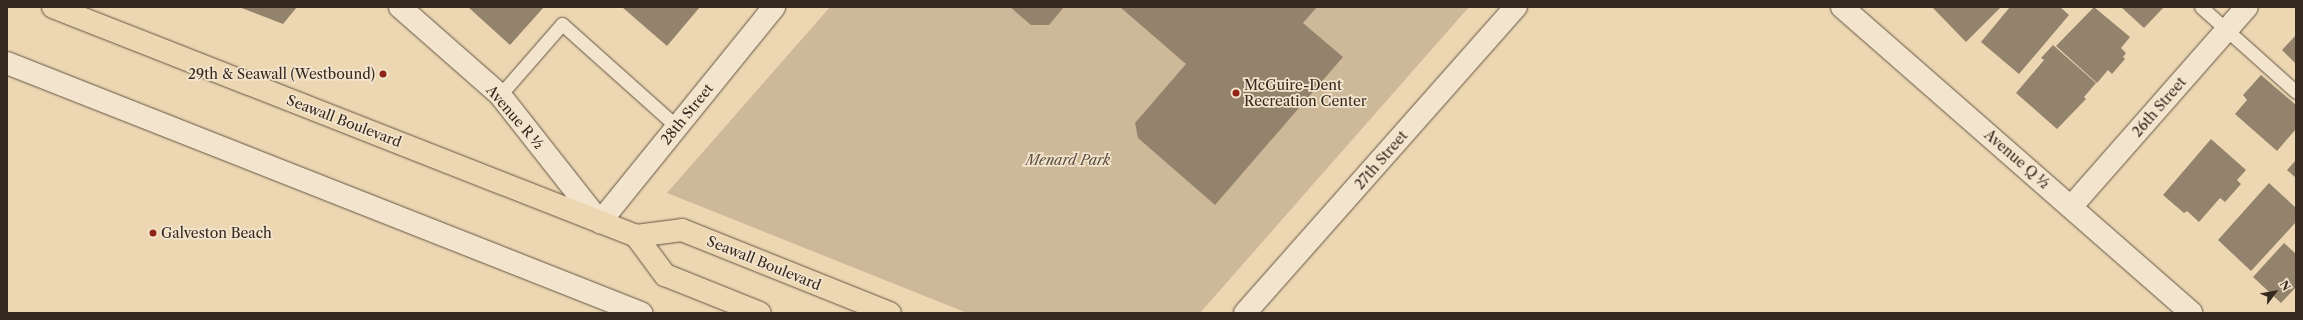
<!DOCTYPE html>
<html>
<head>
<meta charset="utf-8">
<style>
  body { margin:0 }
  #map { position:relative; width:2303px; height:320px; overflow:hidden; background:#ecd7b2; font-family:"Libre Caslon Text",serif }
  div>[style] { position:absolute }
  .green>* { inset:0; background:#cdb999 }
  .building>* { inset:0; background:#94836c }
  .roads { filter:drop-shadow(0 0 1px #635444) drop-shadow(0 0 1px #635444) }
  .lane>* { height:13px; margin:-6.5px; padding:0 6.5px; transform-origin:6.5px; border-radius:6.5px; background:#f3e5cd }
  .street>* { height:22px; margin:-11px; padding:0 11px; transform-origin:11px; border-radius:11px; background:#f3e5cd }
  .secondary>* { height:22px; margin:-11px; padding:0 11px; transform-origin:11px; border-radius:11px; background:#f3e5cd }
  .primary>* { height:22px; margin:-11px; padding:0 11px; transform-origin:11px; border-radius:11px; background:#ecd7b2 }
  .dots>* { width:11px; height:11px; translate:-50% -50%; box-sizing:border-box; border:2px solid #f3e5cd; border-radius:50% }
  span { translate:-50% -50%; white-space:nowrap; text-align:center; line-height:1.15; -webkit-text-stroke:3.5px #f3e5cd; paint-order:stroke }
  .poi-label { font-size:14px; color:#352920 }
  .right { translate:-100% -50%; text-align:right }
  .left { translate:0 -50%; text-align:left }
  .street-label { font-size:14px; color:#352920 }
  .park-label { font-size:14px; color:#5b4d3e; font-style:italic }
  .frame { position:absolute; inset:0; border:8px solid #352920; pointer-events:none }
  .north { position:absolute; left:2255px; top:272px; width:40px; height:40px; -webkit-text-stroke:3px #f3e5cd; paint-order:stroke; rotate:58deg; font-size:11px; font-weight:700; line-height:16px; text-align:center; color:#352920 }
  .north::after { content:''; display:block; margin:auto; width:14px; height:18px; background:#352920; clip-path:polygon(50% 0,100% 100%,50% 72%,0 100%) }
</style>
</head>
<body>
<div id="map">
  <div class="green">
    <div style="clip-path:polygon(830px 7px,1469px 7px,1200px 313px,967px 313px,667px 193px)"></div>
  </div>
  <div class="building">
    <div style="clip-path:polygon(239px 7px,297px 7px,283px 24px)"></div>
    <div style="clip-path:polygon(468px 7px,544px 7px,510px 45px)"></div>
    <div style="clip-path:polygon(622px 7px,700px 7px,667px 46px)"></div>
    <div style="clip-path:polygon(1010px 7px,1064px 7px,1049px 25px,1031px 25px)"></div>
    <div style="clip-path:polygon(1120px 7px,1317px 7px,1303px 23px,1343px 57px,1215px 205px,1138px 138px,1135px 123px,1186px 64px)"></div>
    <div style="clip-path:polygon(1932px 7px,2001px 7px,1966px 42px)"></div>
    <div style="clip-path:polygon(2010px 7px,2060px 7px,2069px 15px,2019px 74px,1981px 42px)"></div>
    <div style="clip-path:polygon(2094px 7px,2130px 37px,2121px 48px,2126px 53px,2123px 57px,2125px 59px,2112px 74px,2108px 70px,2097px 83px,2056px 46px)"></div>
    <div style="clip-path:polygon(2121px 7px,2164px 7px,2144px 28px)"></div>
    <div style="clip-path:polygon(2296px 35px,2296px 64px,2282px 50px)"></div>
    <div style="clip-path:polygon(2053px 45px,2096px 83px,2084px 97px,2086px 99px,2057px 129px,2016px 93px,2044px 60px,2041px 58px)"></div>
    <div style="clip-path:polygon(2261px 75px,2296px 105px,2296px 129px,2277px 151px,2235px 114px,2247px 100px,2243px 95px)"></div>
    <div style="clip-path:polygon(2211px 139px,2246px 170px,2237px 180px,2241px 184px,2225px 202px,2220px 198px,2199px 222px,2187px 211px,2184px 213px,2163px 195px)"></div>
    <div style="clip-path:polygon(2296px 160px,2296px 178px,2287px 170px)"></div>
    <div style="clip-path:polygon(2269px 183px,2296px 208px,2296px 222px,2251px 271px,2218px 240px)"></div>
    <div style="clip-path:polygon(2284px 243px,2296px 254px,2296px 287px,2281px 303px,2253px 277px)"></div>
  </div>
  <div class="roads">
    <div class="lane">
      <div style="left:2201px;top:7px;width:127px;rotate:41.8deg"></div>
      <div style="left:500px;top:95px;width:94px;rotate:-48.9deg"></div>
      <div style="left:562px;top:24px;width:154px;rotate:41.8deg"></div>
    </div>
    <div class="street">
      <div style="left:400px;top:7px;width:133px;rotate:41.3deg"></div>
      <div style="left:500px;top:95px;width:162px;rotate:51.8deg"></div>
      <div style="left:600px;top:222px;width:277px;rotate:-51deg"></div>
      <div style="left:1842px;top:7px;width:464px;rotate:41.2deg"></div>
      <div style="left:7px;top:63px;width:682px;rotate:21.52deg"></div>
      <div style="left:2071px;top:207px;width:266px;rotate:-48.7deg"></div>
    </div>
    <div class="secondary">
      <div style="left:1245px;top:313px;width:409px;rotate:-48.5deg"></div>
    </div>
    <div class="primary">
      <div style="left:53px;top:7px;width:626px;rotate:21.44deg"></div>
      <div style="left:636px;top:236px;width:46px;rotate:-7.4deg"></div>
      <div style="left:682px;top:230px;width:224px;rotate:21.8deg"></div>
      <div style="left:636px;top:236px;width:49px;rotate:53.4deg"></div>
      <div style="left:665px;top:275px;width:102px;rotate:21.8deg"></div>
    </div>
  </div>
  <div class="dots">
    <div style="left:383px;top:74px;background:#8f2418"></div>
    <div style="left:1236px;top:93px;background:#8f2418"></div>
    <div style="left:153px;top:233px;background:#8f2418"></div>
  </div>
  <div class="poi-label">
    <span class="right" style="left:375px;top:74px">29th &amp; Seawall (Westbound)</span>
    <span class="left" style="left:1244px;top:93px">McGuire-Dent<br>Recreation Center</span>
    <span class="left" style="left:161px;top:233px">Galveston Beach</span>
  </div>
  <div class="street-label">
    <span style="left:2159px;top:107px;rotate:-49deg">26th Street</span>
    <span style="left:687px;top:114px;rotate:-51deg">28th Street</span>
    <span style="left:515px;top:117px;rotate:49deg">Avenue R ½</span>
    <span style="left:344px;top:121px;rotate:21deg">Seawall Boulevard</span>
    <span style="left:2017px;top:159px;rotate:41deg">Avenue Q ½</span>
    <span style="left:1381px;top:160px;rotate:-49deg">27th Street</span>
    <span style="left:764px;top:263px;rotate:22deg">Seawall Boulevard</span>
  </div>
  <div class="park-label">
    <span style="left:1068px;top:160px">Menard Park</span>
  </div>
  <div class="frame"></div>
  <div class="north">N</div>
</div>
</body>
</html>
